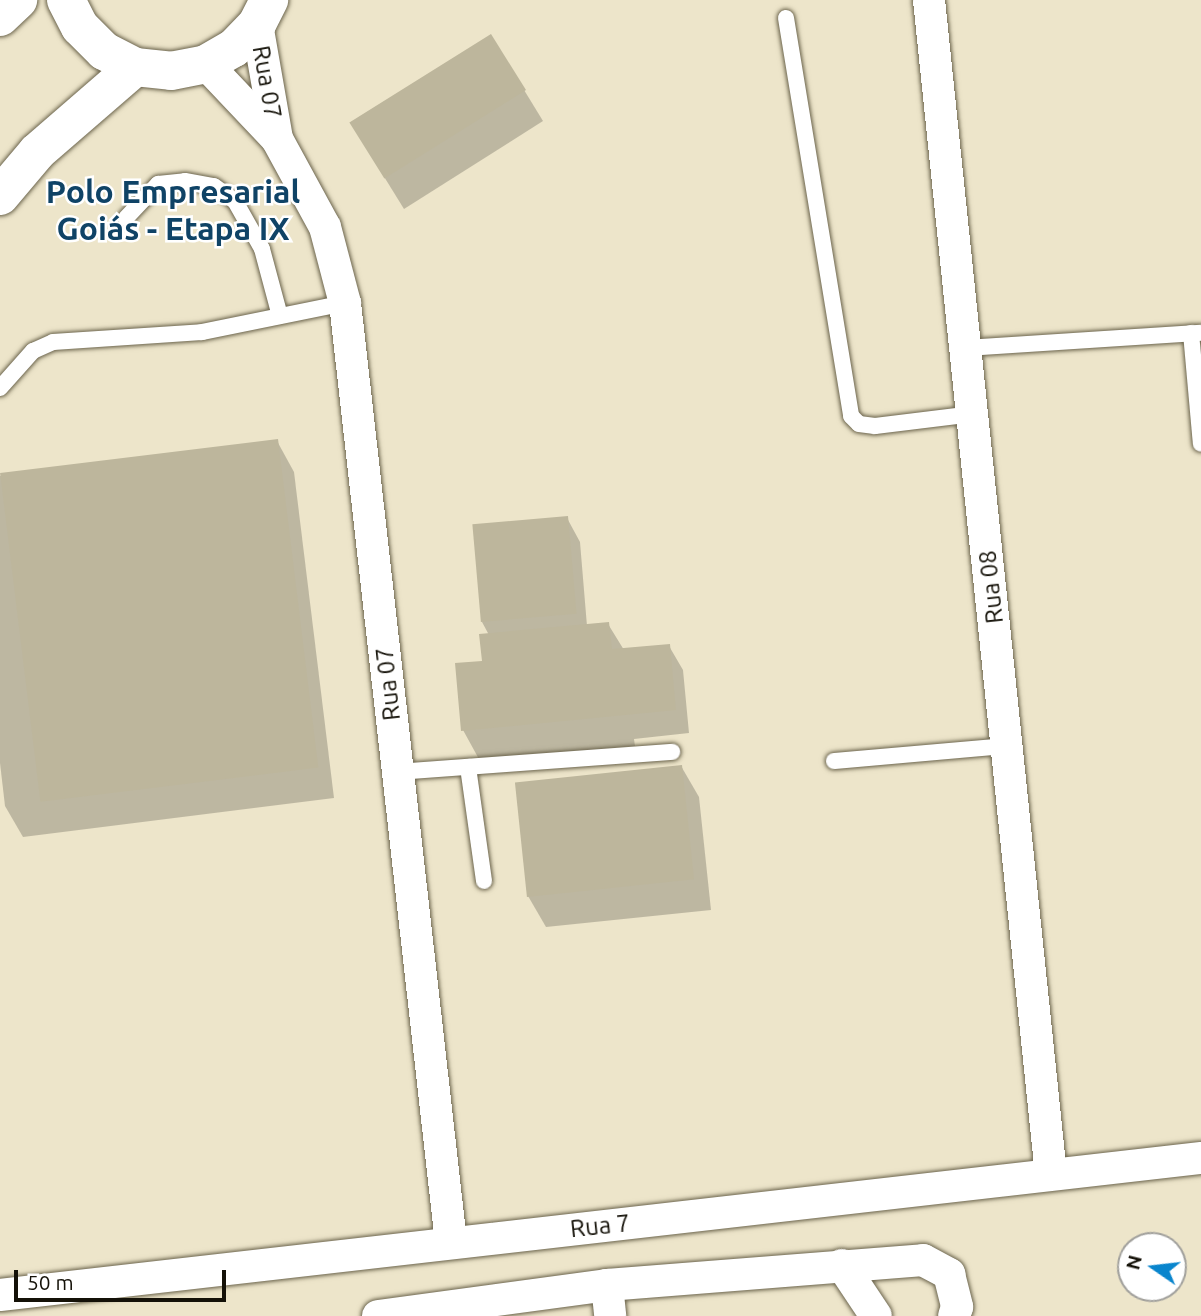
<!DOCTYPE html>
<html>
<head>
<meta charset="utf-8">
<style>
  body { margin:0 }
  #map { position:relative; width:1201px; height:1316px; overflow:hidden; background:#ede5ca; font-family:Ubuntu,sans-serif }
  div>[style] { position:absolute }
  .shadow>* { inset:0; background:#0003 }
  .building>* { inset:0; background:#bdb69c; transform-origin:0 0 }
  .roads { filter:drop-shadow(0 0 2px #6b644c) drop-shadow(0 0 2px #6b644c) }
  .lane>* { height:16px; margin:-8px; padding:0 8px; transform-origin:8px; border-radius:8px; background:#fff }
  .street>* { height:32px; margin:-16px; padding:0 16px; transform-origin:16px; border-radius:16px; background:#fff }
  .secondary>* { height:38px; margin:-19px; padding:0 19px; transform-origin:19px; border-radius:19px; background:#fff }
  span { translate:-50% -50%; white-space:nowrap; text-align:center; line-height:1.15; -webkit-text-stroke:5px #fff; paint-order:stroke }
  .street-label { font-size:24px; color:#141108 }
  .district-label { font-size:32px; color:#0f4366; font-weight:700 }
  .north { position:absolute; left:1117px; top:1232px; width:70px; height:70px; box-sizing:border-box; background:#fff; border:2px solid #a1a09c; border-radius:50%; rotate:284deg; font-size:19px; font-weight:700; line-height:28px; text-align:center; color:#141108 }
  .north::after { content:''; display:block; margin:auto; width:24px; height:32px; background:#0985cd; clip-path:polygon(50% 0,100% 100%,50% 72%,0 100%) }
  .scale { position:absolute; left:14px; top:1270px; width:212px; height:32px; box-sizing:border-box; border:4px solid #141108; border-top:0; padding-left:9px; font-size:21px; line-height:24px; white-space:nowrap; color:#141108; -webkit-text-stroke:5px #fff; paint-order:stroke }
</style>
</head>
<body>
<div id="map">
  <div class="shadow">
    <div style="clip-path:polygon(491px 36px,543px 121px,404px 209px,370px 154px)"></div>
    <div style="clip-path:polygon(277px 441px,294px 472px,334px 798px,23px 837px,5px 806px,0 763px,0 476px)"></div>
    <div style="clip-path:polygon(567px 518px,580px 542px,587px 626px,608px 624px,624px 650px,669px 646px,683px 670px,689px 733px,634px 739px,635px 746px,480px 761px,463px 730px,489px 635px,482px 622px)"></div>
    <div style="clip-path:polygon(681px 766px,699px 797px,711px 910px,546px 927px,528px 896px)"></div>
  </div>
  <div class="building">
    <div style="left:491px;top:34px;width:66px;height:167px;rotate:58deg"></div>
    <div style="left:278px;top:439px;width:331px;height:280px;rotate:83deg"></div>
    <div style="left:568px;top:516px;width:98px;height:96px;rotate:85deg"></div>
    <div style="clip-path:polygon(609px 622px,612px 649px,670px 644px,676px 710px,461px 731px,455px 663px,482px 661px,479px 634px)"></div>
    <div style="left:682px;top:765px;width:115px;height:168px;rotate:84deg"></div>
  </div>
  <div class="roads">
    <div class="lane">
      <div style="left:786px;top:18px;width:403px;rotate:80.7deg"></div>
      <div style="left:851px;top:416px;width:11px;rotate:45deg"></div>
      <div style="left:859px;top:424px;width:16px;rotate:7deg"></div>
      <div style="left:875px;top:426px;width:99px;rotate:-7deg"></div>
      <div style="left:126px;top:218px;width:47px;rotate:-46.7deg"></div>
      <div style="left:158px;top:184px;width:27px;rotate:-6deg"></div>
      <div style="left:185px;top:181px;width:29px;rotate:10deg"></div>
      <div style="left:214px;top:186px;width:26px;rotate:36deg"></div>
      <div style="left:235px;top:201px;width:55px;rotate:60.6deg"></div>
      <div style="left:262px;top:249px;width:69px;rotate:75deg"></div>
      <div style="left:1191px;top:333px;width:111px;rotate:84.9deg"></div>
      <div style="left:966px;top:348px;width:235px;rotate:-3.7deg"></div>
      <div style="left:0;top:388px;width:50px;rotate:-48.3deg"></div>
      <div style="left:33px;top:351px;width:22px;rotate:-24deg"></div>
      <div style="left:53px;top:342px;width:149px;rotate:-3.8deg"></div>
      <div style="left:202px;top:332px;width:146px;rotate:-11.5deg"></div>
      <div style="left:834px;top:761px;width:174px;rotate:-5deg"></div>
      <div style="left:468px;top:767px;width:115px;rotate:82deg"></div>
      <div style="left:398px;top:772px;width:275px;rotate:-4.2deg"></div>
    </div>
    <div class="street">
      <div style="left:929px;top:0;width:1181px;rotate:84.07deg"></div>
      <div style="left:257px;top:24px;width:117px;rotate:80.1deg"></div>
      <div style="left:206px;top:64px;width:103px;rotate:46.6deg"></div>
      <div style="left:277px;top:139px;width:100px;rotate:61.4deg"></div>
      <div style="left:325px;top:227px;width:79px;rotate:75.3deg"></div>
      <div style="left:345px;top:303px;width:945px;rotate:83.56deg"></div>
      <div style="left:842px;top:1265px;width:61px;rotate:56.3deg"></div>
      <div style="left:607px;top:1285px;width:31px;rotate:84deg"></div>
      <div style="left:0;top:1295px;width:1209px;rotate:-6.51deg"></div>
      <div style="left:378px;top:1316px;width:231px;rotate:-7.7deg"></div>
      <div style="left:607px;top:1285px;width:317px;rotate:-4.5deg"></div>
      <div style="left:923px;top:1260px;width:30px;rotate:28deg"></div>
      <div style="left:949px;top:1274px;width:34px;rotate:76deg"></div>
      <div style="left:957px;top:1307px;width:9px;rotate:108deg"></div>
    </div>
    <div class="secondary">
      <div style="left:66px;top:0;width:30px;rotate:63deg"></div>
      <div style="left:80px;top:27px;width:34px;rotate:45deg"></div>
      <div style="left:104px;top:51px;width:35px;rotate:27deg"></div>
      <div style="left:135px;top:67px;width:36px;rotate:6deg"></div>
      <div style="left:171px;top:71px;width:36px;rotate:-11deg"></div>
      <div style="left:206px;top:64px;width:32px;rotate:-30deg"></div>
      <div style="left:234px;top:48px;width:33px;rotate:-46deg"></div>
      <div style="left:257px;top:24px;width:27px;rotate:-63deg"></div>
      <div style="left:0;top:17px;width:25px;rotate:-43deg"></div>
      <div style="left:0;top:196px;width:57px;rotate:-49.9deg"></div>
      <div style="left:37px;top:152px;width:130px;rotate:-40.9deg"></div>
    </div>
  </div>
  <div class="street-label">
    <span style="left:267px;top:82px;rotate:80deg">Rua 07</span>
    <span style="left:991px;top:587px;rotate:-96deg">Rua 08</span>
    <span style="left:388px;top:684px;rotate:-96deg">Rua 07</span>
    <span style="left:600px;top:1226px;rotate:-6deg">Rua 7</span>
  </div>
  <div class="district-label">
    <span style="left:173px;top:210px">Polo Empresarial<br>Goiás - Etapa IX</span>
  </div>
  <div class="north">N</div>
  <div class="scale">50 m</div>
</div>
</body>
</html>
